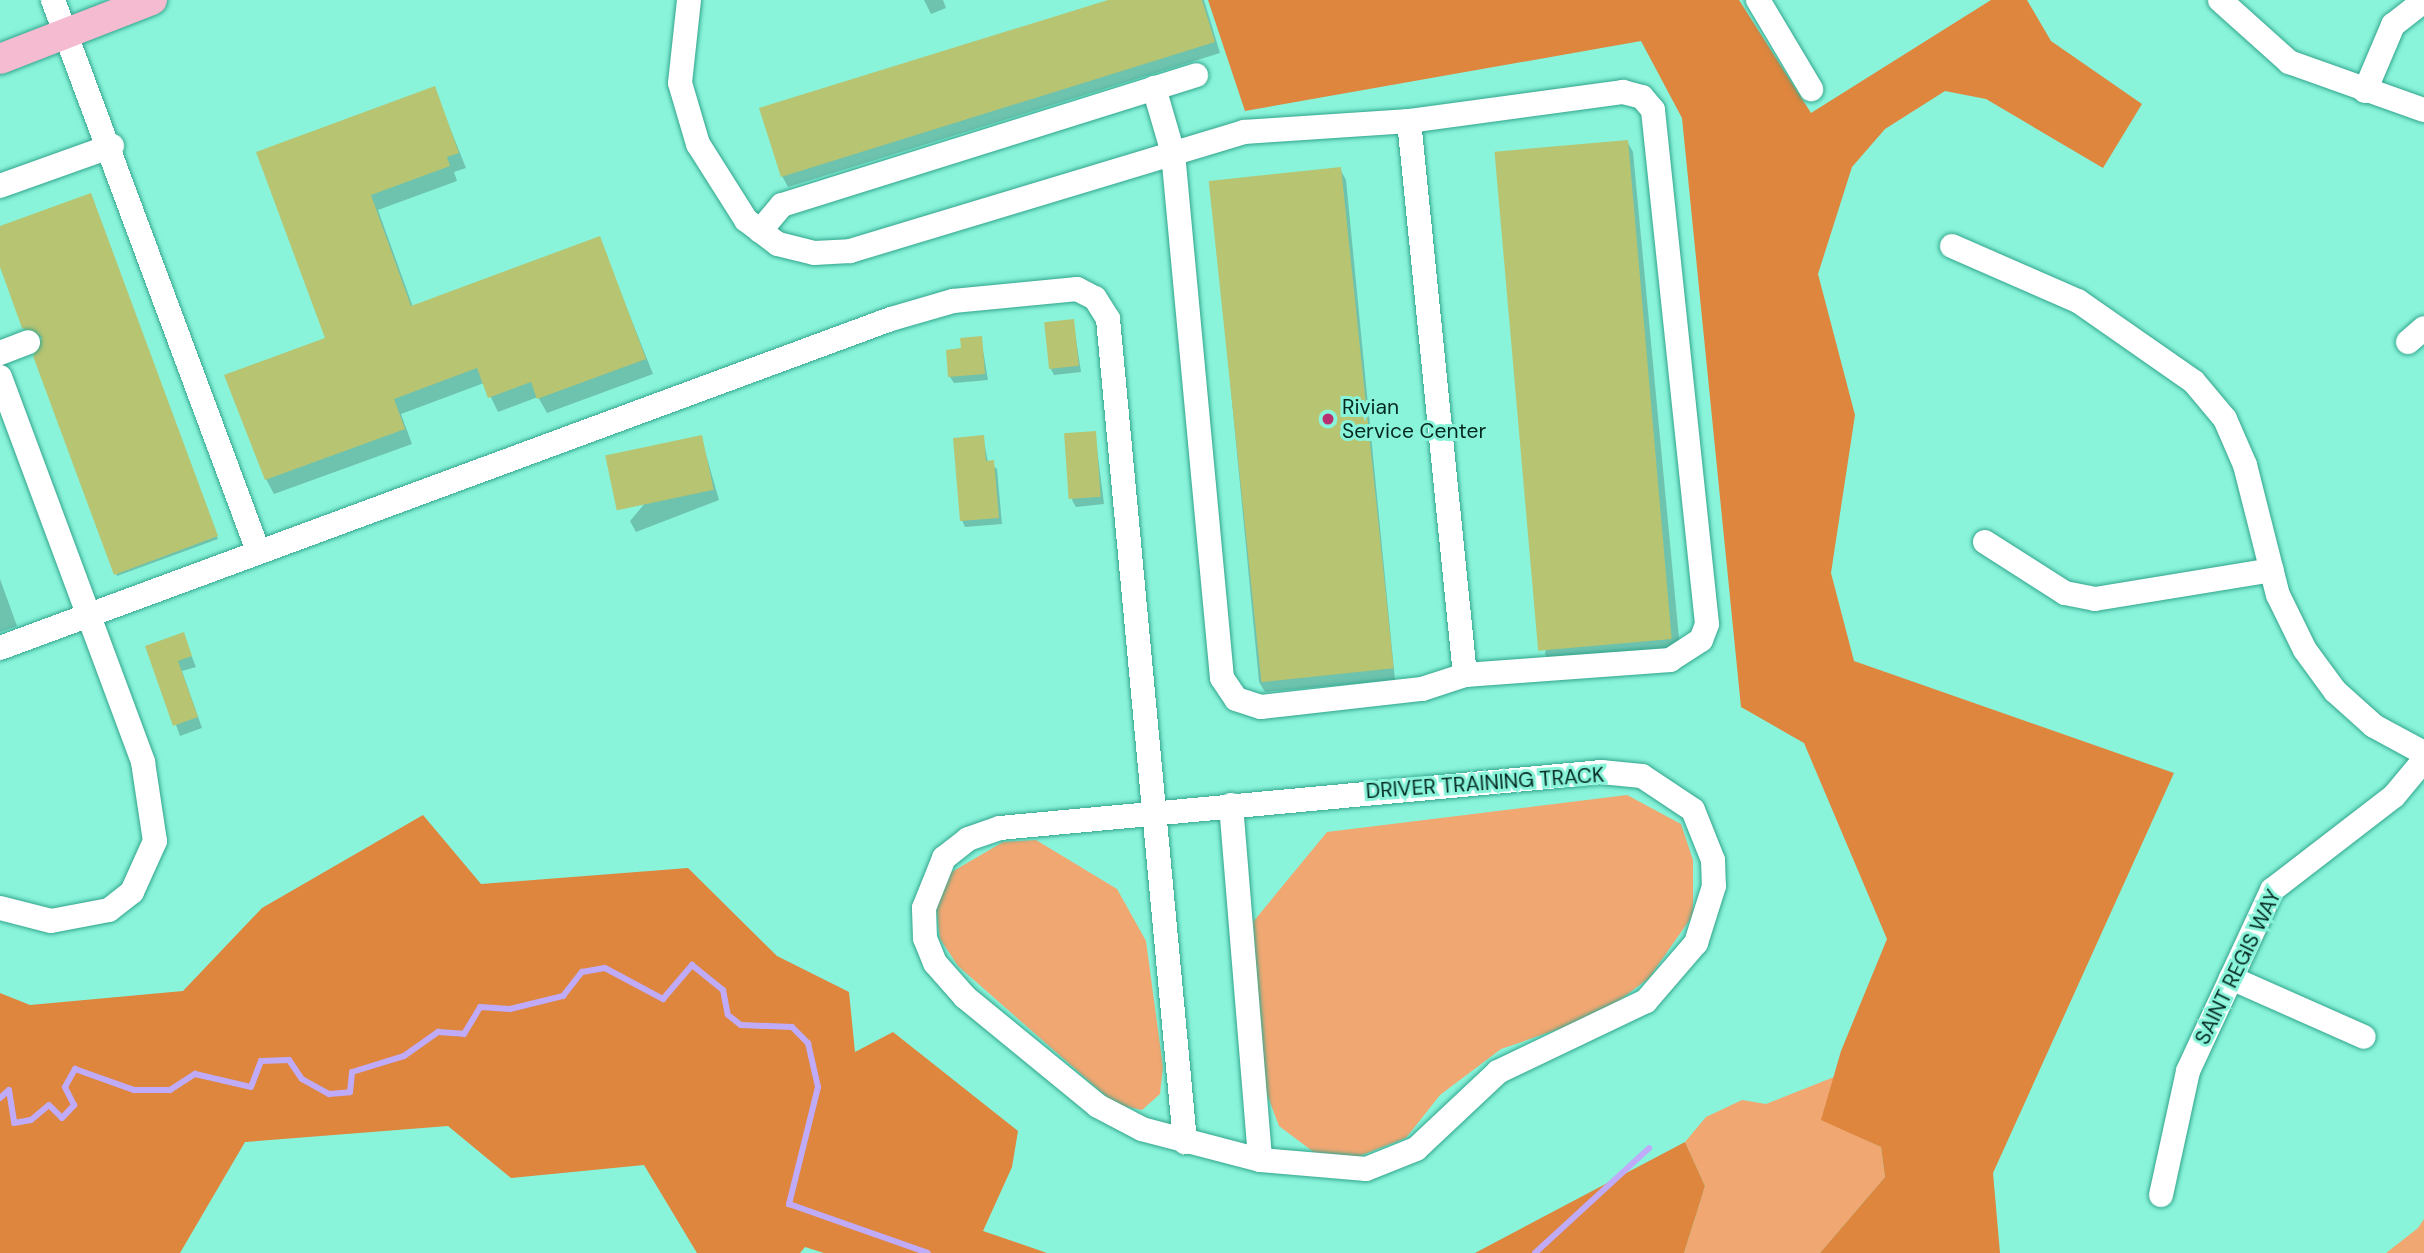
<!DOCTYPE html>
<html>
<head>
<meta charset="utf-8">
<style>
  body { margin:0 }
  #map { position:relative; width:2424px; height:1253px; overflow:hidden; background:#89f4da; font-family:"DM Sans",sans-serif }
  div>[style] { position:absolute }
  .green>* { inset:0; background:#f1a772 }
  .forest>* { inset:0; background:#de853e }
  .shadow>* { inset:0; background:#0003 }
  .stream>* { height:6px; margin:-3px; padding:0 3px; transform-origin:3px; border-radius:3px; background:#c0abf9 }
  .building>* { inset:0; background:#b7c472; transform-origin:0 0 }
  .roads { filter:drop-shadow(0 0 2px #32a58d) drop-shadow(0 0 2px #32a58d) }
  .minor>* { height:24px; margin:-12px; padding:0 12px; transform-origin:12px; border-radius:12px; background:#fff }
  .major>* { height:30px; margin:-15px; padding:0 15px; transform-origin:15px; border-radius:15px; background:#f5bbd1 }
  .dots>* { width:19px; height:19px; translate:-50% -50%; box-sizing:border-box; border:4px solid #89f4da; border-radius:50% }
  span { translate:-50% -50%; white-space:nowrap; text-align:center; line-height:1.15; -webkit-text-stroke:6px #89f4da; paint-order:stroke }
  .poi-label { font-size:21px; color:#042820 }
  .left { translate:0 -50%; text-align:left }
  .street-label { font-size:21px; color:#042820 }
</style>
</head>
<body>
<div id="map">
  <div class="green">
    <div style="clip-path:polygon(1627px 795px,1681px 824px,1693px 860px,1693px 915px,1649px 978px,1600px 1015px,1501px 1049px,1440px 1095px,1406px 1138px,1357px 1157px,1315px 1153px,1279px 1126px,1265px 1089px,1253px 922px,1327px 832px)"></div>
    <div style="clip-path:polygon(1036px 840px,1117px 889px,1146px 941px,1163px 1067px,1160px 1094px,1142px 1110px,1115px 1104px,958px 966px,940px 939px,936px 904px,950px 873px,1003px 842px)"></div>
    <div style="clip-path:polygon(1834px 1077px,1822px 1119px,1881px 1147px,1885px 1177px,1820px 1253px,1684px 1253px,1705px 1186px,1685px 1142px,1706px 1117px,1742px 1100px,1766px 1104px)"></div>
    <div style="clip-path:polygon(2424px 1219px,2424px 1253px,2386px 1253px,2418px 1228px)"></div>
  </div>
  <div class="forest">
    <div style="clip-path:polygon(1208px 0,1739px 0,1811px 113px,1991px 0,2027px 0,2051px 41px,2142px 104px,2103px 168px,1986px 99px,1945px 91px,1885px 129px,1852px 167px,1818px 274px,1855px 415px,1831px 573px,1854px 661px,2174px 773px,1993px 1173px,2000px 1253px,1820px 1253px,1885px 1177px,1881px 1147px,1821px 1120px,1841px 1051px,1887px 939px,1804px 743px,1741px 707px,1682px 118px,1641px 41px,1245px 111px)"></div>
    <div style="clip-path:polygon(423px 815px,481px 884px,688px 868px,777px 956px,849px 992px,855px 1052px,893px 1032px,1018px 1131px,1012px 1167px,983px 1231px,1047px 1253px,824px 1253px,805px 1247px,800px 1253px,697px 1253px,644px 1165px,511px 1178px,448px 1126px,245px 1142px,180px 1253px,0 1253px,0 993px,30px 1005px,183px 991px,262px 908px)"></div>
    <div style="clip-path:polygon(1685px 1142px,1705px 1186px,1684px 1253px,1475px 1253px)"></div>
  </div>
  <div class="shadow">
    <div style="clip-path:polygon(924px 0,943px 0,946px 8px,931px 14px)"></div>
    <div style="clip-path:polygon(1114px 0,1204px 0,1220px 53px,788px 187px,782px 176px)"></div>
    <div style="clip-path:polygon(434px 88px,466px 168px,454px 172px,457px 181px,378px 210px,413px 307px,599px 238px,653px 374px,547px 413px,538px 397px,498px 412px,484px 383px,401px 414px,412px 444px,274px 494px,266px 479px,327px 339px,259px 153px)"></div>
    <div style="clip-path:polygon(1627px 141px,1633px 152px,1680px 649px,1551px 664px,1545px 654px)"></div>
    <div style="clip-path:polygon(1340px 169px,1346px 180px,1395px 680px,1265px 692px,1259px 682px,1211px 182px)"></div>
    <div style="clip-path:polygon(92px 197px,218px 539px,117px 576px,43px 339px,24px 327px,0 262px,0 228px)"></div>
    <div style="clip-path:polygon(1073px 320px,1081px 372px,1054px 375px,1051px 369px)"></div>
    <div style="clip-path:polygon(981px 338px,988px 380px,954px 383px,950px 377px,963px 350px)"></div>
    <div style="clip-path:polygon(1095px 433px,1104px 504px,1076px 507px,1072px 500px)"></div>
    <div style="clip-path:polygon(701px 437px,719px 500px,636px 532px,630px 521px)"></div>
    <div style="clip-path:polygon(983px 437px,988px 462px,997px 469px,1002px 524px,965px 527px,962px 520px)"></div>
    <div style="clip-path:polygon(0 579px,17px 626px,0 632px)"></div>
    <div style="clip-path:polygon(183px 635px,196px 667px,182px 671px,202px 728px,180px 736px,147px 647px)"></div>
  </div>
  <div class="stream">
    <div style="left:0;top:1098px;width:12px;rotate:-42deg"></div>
    <div style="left:9px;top:1090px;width:33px;rotate:81deg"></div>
    <div style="left:14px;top:1123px;width:17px;rotate:-10deg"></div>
    <div style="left:31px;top:1120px;width:23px;rotate:-40deg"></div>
    <div style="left:49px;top:1105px;width:18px;rotate:45deg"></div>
    <div style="left:62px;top:1118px;width:18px;rotate:-47deg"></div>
    <div style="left:74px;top:1105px;width:20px;rotate:-117deg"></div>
    <div style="left:65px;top:1087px;width:21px;rotate:-61deg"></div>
    <div style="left:75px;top:1069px;width:63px;rotate:19.6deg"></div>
    <div style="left:134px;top:1090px;width:36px"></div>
    <div style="left:170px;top:1090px;width:30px;rotate:-33deg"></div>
    <div style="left:195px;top:1074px;width:57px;rotate:13.1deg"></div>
    <div style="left:251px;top:1087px;width:28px;rotate:-69deg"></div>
    <div style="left:261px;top:1061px;width:28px;rotate:-2deg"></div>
    <div style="left:289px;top:1060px;width:23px;rotate:56deg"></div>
    <div style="left:302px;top:1079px;width:31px;rotate:29deg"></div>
    <div style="left:329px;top:1094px;width:21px;rotate:-5deg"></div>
    <div style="left:350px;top:1092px;width:20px;rotate:-84deg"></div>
    <div style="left:352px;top:1072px;width:54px;rotate:-17.1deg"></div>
    <div style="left:404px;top:1056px;width:42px;rotate:-35.2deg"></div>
    <div style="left:438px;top:1032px;width:26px;rotate:4deg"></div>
    <div style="left:464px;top:1034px;width:31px;rotate:-59deg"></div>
    <div style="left:480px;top:1007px;width:30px;rotate:4deg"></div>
    <div style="left:510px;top:1009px;width:55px;rotate:-13.8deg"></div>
    <div style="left:563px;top:996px;width:31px;rotate:-52deg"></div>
    <div style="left:582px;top:972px;width:23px;rotate:-10deg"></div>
    <div style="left:605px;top:968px;width:66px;rotate:28.1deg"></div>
    <div style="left:663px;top:999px;width:45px;rotate:-49.5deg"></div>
    <div style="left:692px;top:965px;width:40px;rotate:39deg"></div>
    <div style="left:723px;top:990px;width:25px;rotate:79deg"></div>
    <div style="left:728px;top:1015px;width:16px;rotate:38deg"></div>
    <div style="left:741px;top:1025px;width:51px;rotate:2.2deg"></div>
    <div style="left:792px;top:1027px;width:23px;rotate:45deg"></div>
    <div style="left:808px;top:1043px;width:45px;rotate:77.2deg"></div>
    <div style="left:818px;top:1087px;width:121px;rotate:103.9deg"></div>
    <div style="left:789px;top:1204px;width:147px;rotate:19.4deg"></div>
    <div style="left:1535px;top:1253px;width:155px;rotate:-42.6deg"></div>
  </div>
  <div class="building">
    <div style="clip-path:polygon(1108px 0,1202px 0,1215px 42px,781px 177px,759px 108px)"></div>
    <div style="clip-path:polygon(435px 86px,459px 153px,447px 157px,450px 166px,371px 195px,411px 306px,600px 236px,646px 359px,537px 399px,531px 382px,488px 398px,477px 368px,394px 399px,405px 429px,265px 480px,224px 375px,325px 338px,256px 152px)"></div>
    <div style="left:1628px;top:140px;width:501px;height:134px;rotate:85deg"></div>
    <div style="left:1341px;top:167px;width:504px;height:133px;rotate:84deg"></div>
    <div style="clip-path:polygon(91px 193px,218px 536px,114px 575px,33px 356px,42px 337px,22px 328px,0 267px,0 226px)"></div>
    <div style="left:1074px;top:319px;width:47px;height:30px;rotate:84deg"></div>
    <div style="clip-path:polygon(982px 336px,985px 374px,948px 377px,946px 350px,961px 348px,960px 338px)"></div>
    <div style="left:1096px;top:431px;width:66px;height:32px;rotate:86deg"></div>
    <div style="left:702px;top:435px;width:56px;height:99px;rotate:78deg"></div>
    <div style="clip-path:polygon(984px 435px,986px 461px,994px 460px,999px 518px,960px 521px,953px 438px)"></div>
    <div style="clip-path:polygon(184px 632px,192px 656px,178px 661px,198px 717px,173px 726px,145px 646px)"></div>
  </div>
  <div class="roads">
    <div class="minor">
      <div style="left:53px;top:0;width:588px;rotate:69.59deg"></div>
      <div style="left:689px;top:0;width:83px;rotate:96.2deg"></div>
      <div style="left:680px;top:83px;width:64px;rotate:73.6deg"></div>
      <div style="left:698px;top:144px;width:90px;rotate:57.7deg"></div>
      <div style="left:746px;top:220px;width:40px;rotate:37deg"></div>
      <div style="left:778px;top:244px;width:37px;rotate:14deg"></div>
      <div style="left:814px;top:253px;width:36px;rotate:-3deg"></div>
      <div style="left:850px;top:251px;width:412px;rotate:-16.8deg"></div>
      <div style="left:1244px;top:132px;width:165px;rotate:-3.8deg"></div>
      <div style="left:1409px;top:121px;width:557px;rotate:84.23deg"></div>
      <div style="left:1758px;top:0;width:104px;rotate:59.2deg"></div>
      <div style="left:2220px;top:0;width:93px;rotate:41.9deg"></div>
      <div style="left:2289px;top:62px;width:143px;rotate:19.6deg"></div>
      <div style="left:1154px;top:88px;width:68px;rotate:73.7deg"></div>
      <div style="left:1173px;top:153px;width:527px;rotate:84.67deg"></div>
      <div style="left:1222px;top:678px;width:25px;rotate:56deg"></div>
      <div style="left:1236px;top:699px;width:26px;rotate:18deg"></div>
      <div style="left:1261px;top:707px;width:162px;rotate:-6.4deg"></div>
      <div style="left:1422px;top:689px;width:45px;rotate:-18deg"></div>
      <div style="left:1465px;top:675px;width:206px;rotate:-4.2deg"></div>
      <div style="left:1670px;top:660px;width:37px;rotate:-33deg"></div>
      <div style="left:1701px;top:640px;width:17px;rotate:-69deg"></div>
      <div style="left:1707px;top:624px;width:517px;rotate:-96deg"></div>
      <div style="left:1653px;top:110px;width:17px;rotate:-130deg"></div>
      <div style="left:1642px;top:97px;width:20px;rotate:-165deg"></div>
      <div style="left:1623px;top:92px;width:216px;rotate:172.3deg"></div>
      <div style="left:2365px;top:91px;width:72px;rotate:-67deg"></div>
      <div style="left:2393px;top:25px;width:39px;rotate:-38deg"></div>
      <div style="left:0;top:186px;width:119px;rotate:-19.7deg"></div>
      <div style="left:760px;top:231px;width:34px;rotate:-50deg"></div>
      <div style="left:782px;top:205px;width:434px;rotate:-17.4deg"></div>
      <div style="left:1952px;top:246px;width:137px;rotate:23.6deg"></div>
      <div style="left:2078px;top:301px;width:141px;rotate:34.9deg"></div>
      <div style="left:2194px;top:382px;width:48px;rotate:50deg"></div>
      <div style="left:2225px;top:419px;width:50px;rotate:66.5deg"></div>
      <div style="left:2245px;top:465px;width:134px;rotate:75.8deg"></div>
      <div style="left:2278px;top:595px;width:61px;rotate:63.9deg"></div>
      <div style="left:2305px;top:650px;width:51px;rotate:53.8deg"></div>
      <div style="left:2335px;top:691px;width:52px;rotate:41.9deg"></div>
      <div style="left:2374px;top:726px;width:57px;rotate:28.4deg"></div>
      <div style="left:2408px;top:342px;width:21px;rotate:-41deg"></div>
      <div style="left:0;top:353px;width:30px;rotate:-21deg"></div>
      <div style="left:0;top:377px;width:411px;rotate:69.6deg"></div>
      <div style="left:143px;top:762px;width:80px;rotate:81.4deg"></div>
      <div style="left:155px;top:841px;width:56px;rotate:114.3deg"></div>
      <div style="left:132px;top:892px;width:29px;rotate:142deg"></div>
      <div style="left:109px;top:910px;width:59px;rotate:169.3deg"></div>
      <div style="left:51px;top:921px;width:53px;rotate:-165.7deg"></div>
      <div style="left:1985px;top:542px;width:95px;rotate:32.5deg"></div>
      <div style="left:2065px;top:593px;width:31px;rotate:11deg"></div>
      <div style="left:2095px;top:599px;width:179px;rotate:-9.3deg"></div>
      <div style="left:0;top:648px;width:950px;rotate:-20.27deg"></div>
      <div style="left:891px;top:319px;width:65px;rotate:-16.2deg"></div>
      <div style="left:953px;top:301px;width:125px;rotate:-5.5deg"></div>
      <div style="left:1077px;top:289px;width:20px;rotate:27deg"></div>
      <div style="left:1095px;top:298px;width:25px;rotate:58deg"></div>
      <div style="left:1108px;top:319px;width:827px;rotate:84.65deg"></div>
      <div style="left:1601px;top:772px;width:41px;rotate:5.6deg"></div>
      <div style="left:1642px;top:776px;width:61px;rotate:33.7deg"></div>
      <div style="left:1693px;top:810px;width:54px;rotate:68.2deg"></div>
      <div style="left:1713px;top:860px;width:26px;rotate:88deg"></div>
      <div style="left:1714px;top:886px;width:60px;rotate:107.5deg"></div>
      <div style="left:1696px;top:943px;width:77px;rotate:130.8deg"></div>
      <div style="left:1646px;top:1001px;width:164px;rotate:154.4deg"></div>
      <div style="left:1498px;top:1072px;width:112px;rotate:136.8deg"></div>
      <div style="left:1416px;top:1149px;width:54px;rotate:158.2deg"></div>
      <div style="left:1366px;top:1169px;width:106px;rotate:-175.1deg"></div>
      <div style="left:1260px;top:1160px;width:122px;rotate:-165.3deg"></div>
      <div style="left:1142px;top:1129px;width:50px;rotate:-152.4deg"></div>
      <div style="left:1098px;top:1106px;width:172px;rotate:-140.7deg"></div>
      <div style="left:965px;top:997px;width:45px;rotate:-131.4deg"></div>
      <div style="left:935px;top:963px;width:27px;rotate:-112deg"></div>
      <div style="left:925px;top:938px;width:30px;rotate:-92deg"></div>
      <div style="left:924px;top:908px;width:54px;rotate:-68.2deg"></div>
      <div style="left:944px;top:858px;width:31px;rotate:-38deg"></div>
      <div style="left:968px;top:839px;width:34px;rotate:-19deg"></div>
      <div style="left:1000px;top:828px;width:604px;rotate:-5.32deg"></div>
      <div style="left:1231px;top:805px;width:356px;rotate:85.3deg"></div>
      <div style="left:2231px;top:978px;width:145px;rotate:23.9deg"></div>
      <div style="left:2161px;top:1195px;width:127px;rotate:-77.7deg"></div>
      <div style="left:2188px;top:1071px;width:200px;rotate:-65.1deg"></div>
      <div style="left:2272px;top:890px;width:154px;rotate:-37.6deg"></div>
      <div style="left:2394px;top:796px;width:47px;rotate:-50.2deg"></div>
    </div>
    <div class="major">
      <div style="left:0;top:59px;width:163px;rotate:-21.2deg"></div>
    </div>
  </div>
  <div class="dots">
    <div style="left:1328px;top:419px;background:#b83071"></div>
  </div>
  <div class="poi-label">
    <span class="left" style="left:1342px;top:419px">Rivian<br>Service Center</span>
  </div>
  <div class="street-label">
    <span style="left:1485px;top:783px;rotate:-4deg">DRIVER TRAINING TRACK</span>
    <span style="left:2238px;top:967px;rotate:-64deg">SAINT REGIS WAY</span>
  </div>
</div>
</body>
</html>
